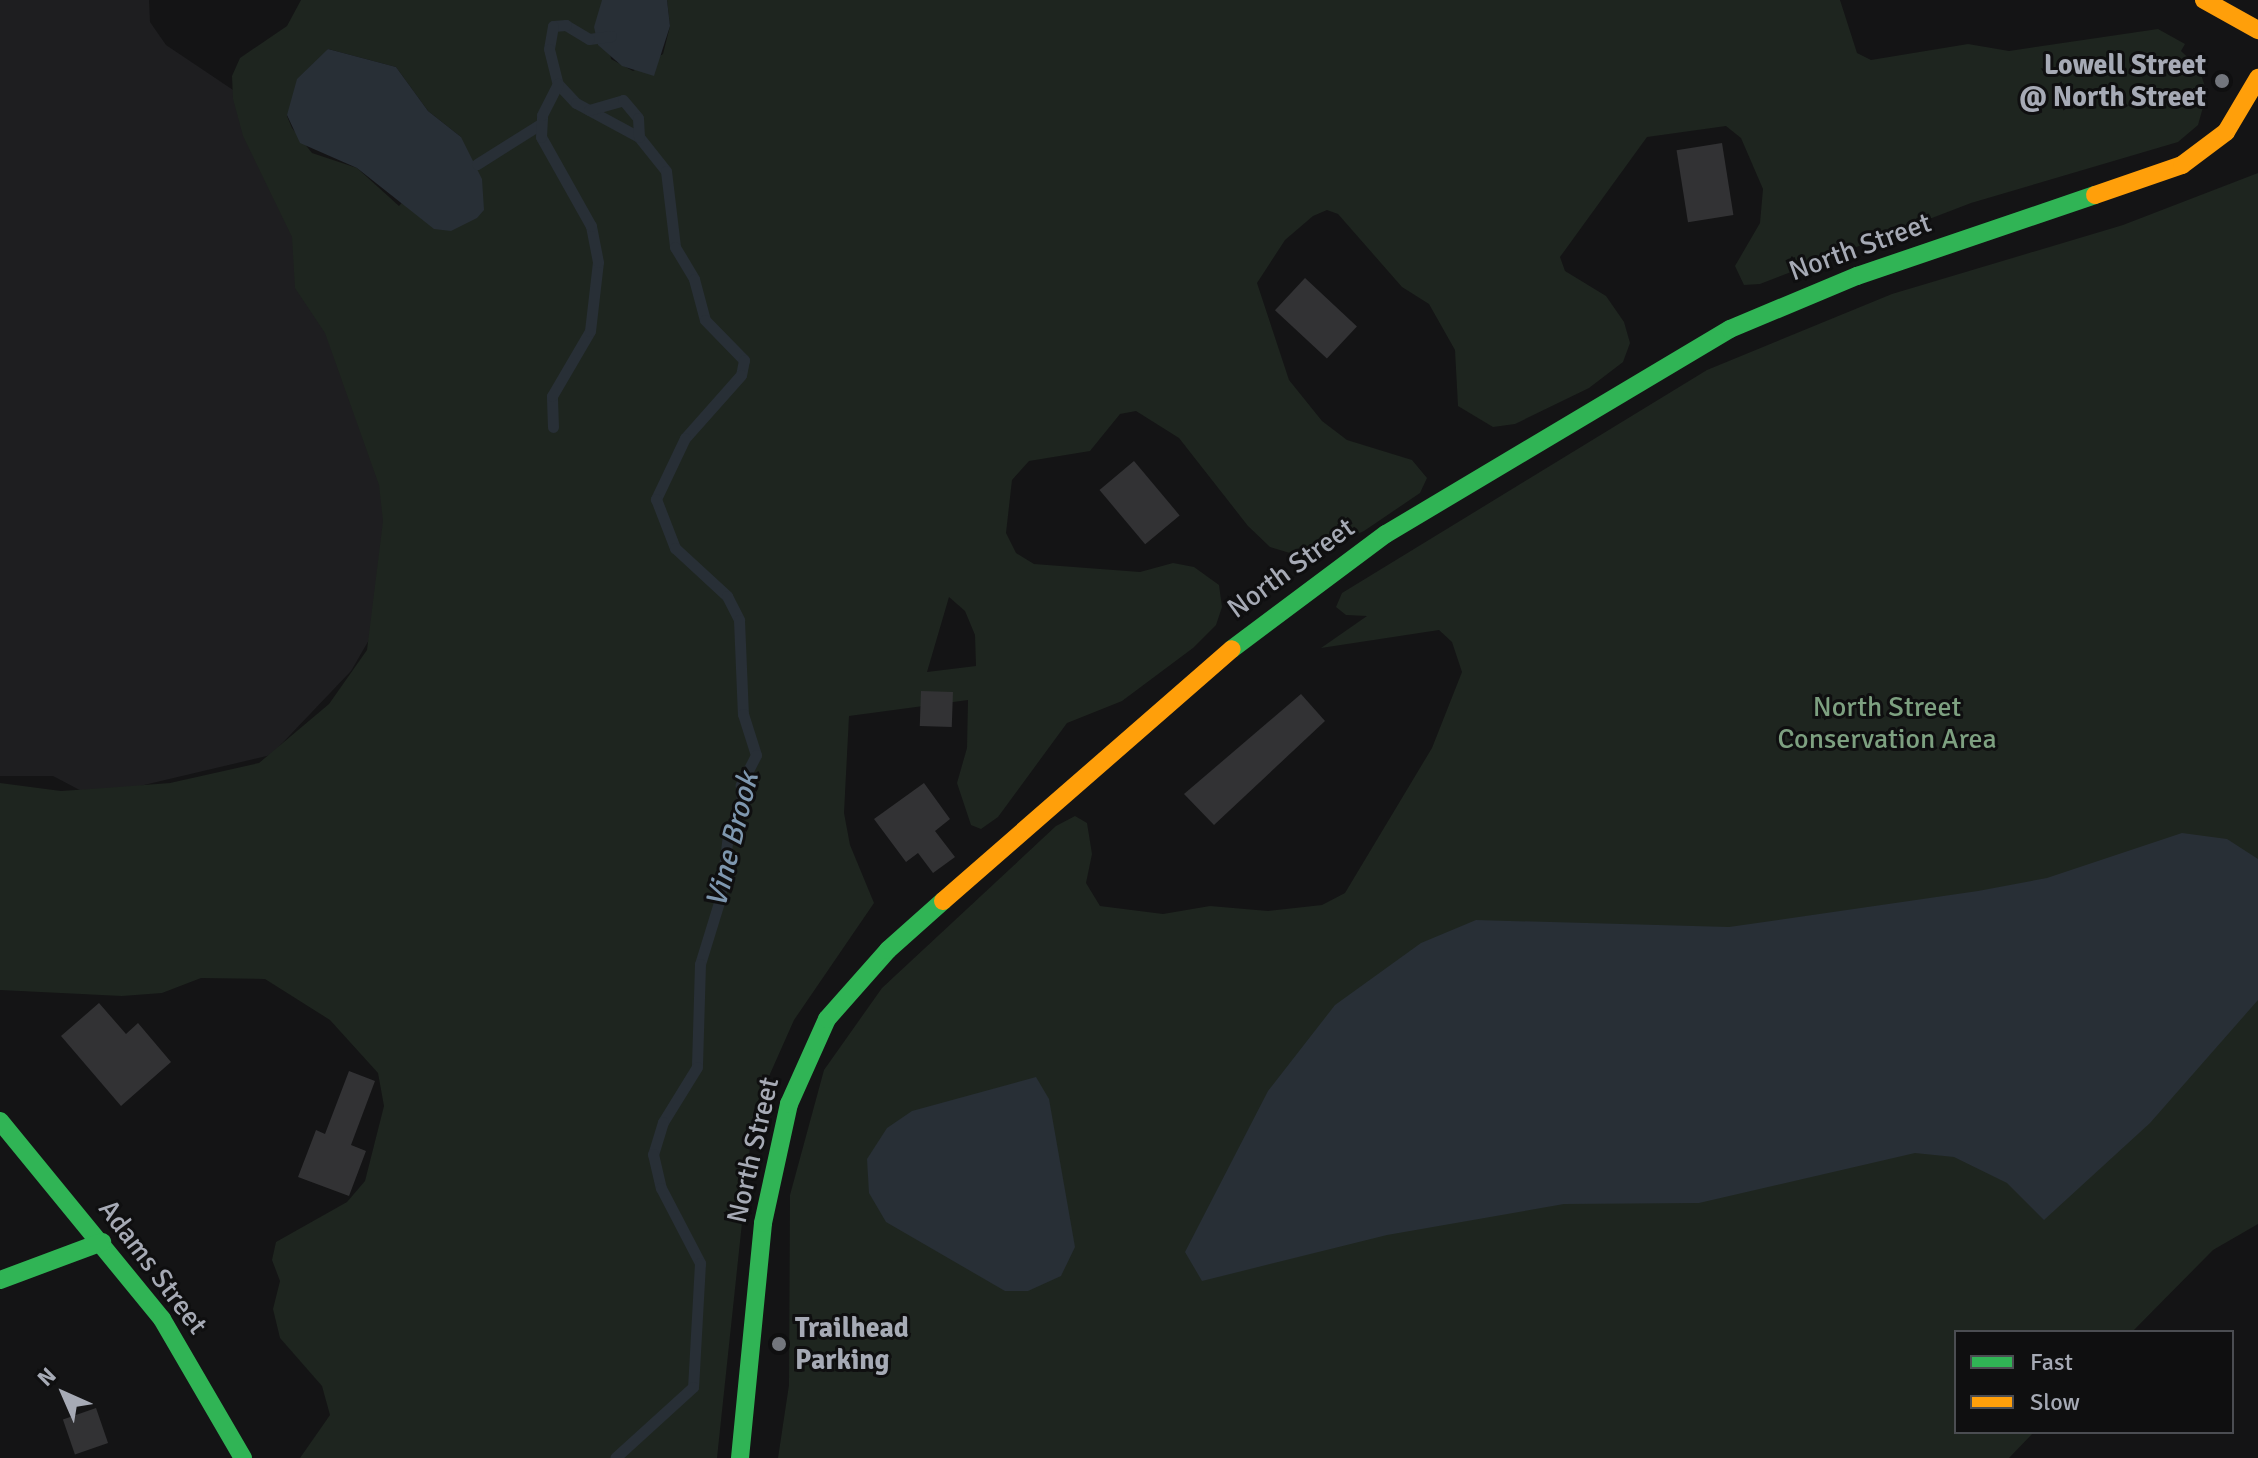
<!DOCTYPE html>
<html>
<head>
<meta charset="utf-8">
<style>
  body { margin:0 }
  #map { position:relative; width:2258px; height:1458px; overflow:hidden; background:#141415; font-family:Signika,sans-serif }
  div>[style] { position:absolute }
  .built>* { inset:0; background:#1e1e20 }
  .green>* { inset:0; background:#1e251f }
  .water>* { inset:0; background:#282f36 }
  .stream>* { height:11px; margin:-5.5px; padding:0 5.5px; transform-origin:5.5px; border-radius:5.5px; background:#282f36 }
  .building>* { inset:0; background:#323234; transform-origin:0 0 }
  .fast>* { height:18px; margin:-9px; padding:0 9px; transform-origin:9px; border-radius:9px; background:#30b455 }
  .slow>* { height:18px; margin:-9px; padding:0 9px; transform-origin:9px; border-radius:9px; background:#ff9f0a }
  .dots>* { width:22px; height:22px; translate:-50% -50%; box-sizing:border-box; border:4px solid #0f0f10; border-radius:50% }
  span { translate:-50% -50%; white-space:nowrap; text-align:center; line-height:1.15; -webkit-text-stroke:6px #0f0f10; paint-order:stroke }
  .poi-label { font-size:28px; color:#a6aab5; font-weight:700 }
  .right { translate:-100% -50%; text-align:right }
  .left { translate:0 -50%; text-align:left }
  .street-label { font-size:28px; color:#a6aab5 }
  .park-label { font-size:28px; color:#7da080 }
  .water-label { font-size:30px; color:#7e97af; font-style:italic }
  .legend { position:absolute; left:1954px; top:1330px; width:280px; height:104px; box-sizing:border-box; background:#0f0f10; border:2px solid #4b4d52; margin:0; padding:10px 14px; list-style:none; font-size:24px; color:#a6aab5 }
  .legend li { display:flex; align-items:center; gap:16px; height:40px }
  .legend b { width:40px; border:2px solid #4b4d52 }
  .north { position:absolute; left:24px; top:1354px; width:80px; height:80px; -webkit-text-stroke:6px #0f0f10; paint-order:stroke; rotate:315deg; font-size:22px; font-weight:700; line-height:32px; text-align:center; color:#a6aab5 }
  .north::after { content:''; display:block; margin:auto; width:28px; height:36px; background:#a6aab5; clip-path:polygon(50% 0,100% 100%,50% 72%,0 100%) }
</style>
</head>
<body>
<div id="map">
  <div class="built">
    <div style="clip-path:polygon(0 0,149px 0,150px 22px,166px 45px,245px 98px,413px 564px,351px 671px,271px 755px,93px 797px,53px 776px,0 776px)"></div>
  </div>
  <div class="green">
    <div style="clip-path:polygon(evenodd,301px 0,602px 0,611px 59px,633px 71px,663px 54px,670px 26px,667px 0,1840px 0,1857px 53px,1871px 60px,1968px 44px,2009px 51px,2158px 29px,2185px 44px,2181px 51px,2199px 68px,2207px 93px,2198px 125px,2178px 142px,1971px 203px,1760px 284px,1744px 285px,1735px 266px,1760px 223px,1763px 189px,1741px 138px,1726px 126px,1647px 137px,1560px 257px,1565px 271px,1606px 296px,1624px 322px,1630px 343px,1623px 362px,1589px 388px,1515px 424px,1493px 427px,1458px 406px,1455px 350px,1429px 304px,1402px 287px,1338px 214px,1327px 210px,1313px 216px,1285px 240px,1257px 283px,1289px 380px,1322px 421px,1347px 440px,1412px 460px,1427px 478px,1420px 493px,1364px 531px,1320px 551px,1290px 553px,1270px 547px,1248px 526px,1179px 438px,1136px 411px,1120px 414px,1090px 451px,1029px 461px,1012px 480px,1006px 533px,1016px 553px,1034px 564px,1140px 572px,1173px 563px,1194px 567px,1219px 585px,1222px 607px,1216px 625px,1193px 648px,1122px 701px,1067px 723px,998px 817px,981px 829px,971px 825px,957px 783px,967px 748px,968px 700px,849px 716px,844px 813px,850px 845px,874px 903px,794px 1020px,754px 1110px,717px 1458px,300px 1458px,330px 1415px,322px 1386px,280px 1338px,273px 1309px,280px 1281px,272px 1260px,276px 1242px,347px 1202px,365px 1181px,384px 1106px,378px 1073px,330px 1020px,265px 979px,201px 978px,162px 993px,122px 996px,0 990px,0 783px,61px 791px,105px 788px,170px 783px,259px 763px,329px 704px,367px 650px,383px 521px,379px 485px,325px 333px,295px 288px,292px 237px,243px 136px,233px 99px,232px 76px,240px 58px,287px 26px,301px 0,328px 49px,396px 67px,428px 111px,461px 137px,399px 206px,357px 168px,312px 153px,292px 128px,287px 116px,293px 99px,328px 49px,301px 0,949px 597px,965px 611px,975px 635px,976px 666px,927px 672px,949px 597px)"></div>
    <div style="clip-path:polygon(2258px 173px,2258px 1224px,2213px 1250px,2132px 1332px,1956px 1332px,1956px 1432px,2034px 1432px,2009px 1458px,778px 1458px,789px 1385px,790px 1195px,824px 1070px,882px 988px,1056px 826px,1075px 816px,1087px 823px,1092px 854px,1086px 883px,1100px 906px,1163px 914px,1210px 906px,1268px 911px,1322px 905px,1345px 893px,1432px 748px,1462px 672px,1452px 642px,1439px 630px,1321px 648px,1367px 616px,1346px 615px,1336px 607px,1342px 593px,1707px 370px,1892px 294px,2123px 225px)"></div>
  </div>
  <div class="water">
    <div style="clip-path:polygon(602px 0,667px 0,670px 26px,654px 76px,622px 66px,598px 45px,594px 27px)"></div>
    <div style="clip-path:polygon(328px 49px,396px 67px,428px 111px,461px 137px,482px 179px,484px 210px,477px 218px,451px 231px,434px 229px,357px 168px,300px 143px,287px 115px,297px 79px)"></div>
    <div style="clip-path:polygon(2182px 833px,2227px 839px,2258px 859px,2258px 1000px,2150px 1123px,2044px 1220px,2007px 1183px,1954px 1157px,1915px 1153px,1699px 1203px,1564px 1204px,1387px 1235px,1202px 1281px,1185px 1252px,1268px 1091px,1335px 1005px,1421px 943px,1476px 920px,1729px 927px,1978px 891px,2047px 878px)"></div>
    <div style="clip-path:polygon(1036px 1077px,1049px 1099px,1075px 1247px,1061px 1276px,1028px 1291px,1005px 1291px,886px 1222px,869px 1193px,867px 1159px,887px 1128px,912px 1111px)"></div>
  </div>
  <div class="stream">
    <div style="left:611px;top:36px;width:22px;rotate:172deg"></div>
    <div style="left:589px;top:39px;width:27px;rotate:-149deg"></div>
    <div style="left:566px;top:25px;width:13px;rotate:176deg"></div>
    <div style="left:553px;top:26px;width:23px;rotate:100deg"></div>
    <div style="left:549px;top:49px;width:36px;rotate:76deg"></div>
    <div style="left:558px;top:84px;width:26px;rotate:47deg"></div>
    <div style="left:576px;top:103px;width:72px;rotate:28.4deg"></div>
    <div style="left:639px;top:137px;width:43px;rotate:51.5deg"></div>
    <div style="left:666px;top:171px;width:77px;rotate:83.2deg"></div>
    <div style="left:675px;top:247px;width:37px;rotate:59deg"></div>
    <div style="left:694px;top:279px;width:42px;rotate:75deg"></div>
    <div style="left:705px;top:320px;width:56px;rotate:45.7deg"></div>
    <div style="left:744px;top:360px;width:15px;rotate:101deg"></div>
    <div style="left:741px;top:375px;width:84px;rotate:131.6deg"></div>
    <div style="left:685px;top:438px;width:68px;rotate:115.4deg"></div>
    <div style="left:656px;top:499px;width:53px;rotate:68.8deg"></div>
    <div style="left:675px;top:548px;width:71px;rotate:42.7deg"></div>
    <div style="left:727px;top:596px;width:27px;rotate:63deg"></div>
    <div style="left:739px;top:620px;width:94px;rotate:87.6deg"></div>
    <div style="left:743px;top:714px;width:43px;rotate:72.4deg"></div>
    <div style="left:756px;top:755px;width:34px;rotate:117deg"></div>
    <div style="left:741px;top:785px;width:18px;rotate:87deg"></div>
    <div style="left:742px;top:803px;width:35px;rotate:114deg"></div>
    <div style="left:728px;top:835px;width:64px;rotate:97.1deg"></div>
    <div style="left:720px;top:899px;width:68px;rotate:107.1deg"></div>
    <div style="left:700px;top:964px;width:103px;rotate:91.7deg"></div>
    <div style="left:697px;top:1067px;width:65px;rotate:121.7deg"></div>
    <div style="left:663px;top:1122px;width:34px;rotate:107deg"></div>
    <div style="left:653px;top:1154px;width:35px;rotate:77deg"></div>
    <div style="left:661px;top:1188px;width:85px;rotate:62.5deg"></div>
    <div style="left:700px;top:1263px;width:124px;rotate:93.2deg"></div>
    <div style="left:693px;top:1387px;width:105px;rotate:137.7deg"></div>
    <div style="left:589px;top:110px;width:35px;rotate:-16deg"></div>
    <div style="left:623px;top:100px;width:23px;rotate:50deg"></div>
    <div style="left:638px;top:118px;width:19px;rotate:87deg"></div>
    <div style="left:477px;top:164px;width:73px;rotate:-32.2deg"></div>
    <div style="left:553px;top:427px;width:31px;rotate:-92deg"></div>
    <div style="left:552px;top:396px;width:75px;rotate:-59.7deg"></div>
    <div style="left:590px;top:331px;width:69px;rotate:-83.4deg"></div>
    <div style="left:598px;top:262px;width:37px;rotate:-101deg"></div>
    <div style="left:591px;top:226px;width:102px;rotate:-119.3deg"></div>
    <div style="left:541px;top:137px;width:22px;rotate:-87deg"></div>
    <div style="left:542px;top:115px;width:35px;rotate:-63deg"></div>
  </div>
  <div class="building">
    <div style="left:1722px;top:143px;width:73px;height:46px;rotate:81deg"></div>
    <div style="left:1305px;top:278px;width:71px;height:44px;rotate:43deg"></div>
    <div style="left:1134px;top:461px;width:71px;height:45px;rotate:50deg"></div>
    <div style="left:921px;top:691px;width:32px;height:35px;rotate:2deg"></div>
    <div style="clip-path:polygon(1301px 694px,1325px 721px,1214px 825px,1184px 794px)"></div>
    <div style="clip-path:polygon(924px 783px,950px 819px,935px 831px,955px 857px,933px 873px,918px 853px,906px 862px,874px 819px)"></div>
    <div style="clip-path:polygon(99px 1003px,126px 1034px,138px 1023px,171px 1062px,121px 1106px,61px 1036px)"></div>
    <div style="clip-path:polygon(349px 1071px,375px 1081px,351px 1145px,366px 1151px,349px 1196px,298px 1177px,316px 1130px,325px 1134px)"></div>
    <div style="left:96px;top:1408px;width:37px;height:35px;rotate:71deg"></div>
  </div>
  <div class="fast">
    <div style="left:1232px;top:649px;width:192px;rotate:-36.8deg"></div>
    <div style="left:1386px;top:534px;width:400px;rotate:-30.8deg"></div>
    <div style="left:1730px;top:329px;width:138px;rotate:-22.7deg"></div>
    <div style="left:1857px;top:276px;width:251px;rotate:-18.8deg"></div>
    <div style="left:0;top:1121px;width:256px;rotate:50.7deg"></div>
    <div style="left:162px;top:1319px;width:161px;rotate:59.8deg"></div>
    <div style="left:0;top:1280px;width:109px;rotate:-20.4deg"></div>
    <div style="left:740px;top:1458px;width:236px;rotate:-84.4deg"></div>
    <div style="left:763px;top:1223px;width:122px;rotate:-77.7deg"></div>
    <div style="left:789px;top:1104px;width:93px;rotate:-65.9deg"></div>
    <div style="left:827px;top:1019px;width:92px;rotate:-48.5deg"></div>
    <div style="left:888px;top:950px;width:74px;rotate:-41.7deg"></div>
  </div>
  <div class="slow">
    <div style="left:2204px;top:0;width:62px;rotate:29.1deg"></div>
    <div style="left:2095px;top:195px;width:92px;rotate:-19deg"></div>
    <div style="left:2182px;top:165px;width:55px;rotate:-36.9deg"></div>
    <div style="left:2226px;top:132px;width:63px;rotate:-59.3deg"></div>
    <div style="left:943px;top:901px;width:383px;rotate:-41.1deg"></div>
  </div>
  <div class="dots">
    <div style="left:2222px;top:81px;background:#73767d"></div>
    <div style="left:779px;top:1344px;background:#73767d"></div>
  </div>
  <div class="poi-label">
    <span class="right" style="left:2206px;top:81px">Lowell Street<br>@ North Street</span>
    <span class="left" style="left:795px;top:1344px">Trailhead<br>Parking</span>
  </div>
  <div class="street-label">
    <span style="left:1860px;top:247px;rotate:-20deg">North Street</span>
    <span style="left:1291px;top:568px;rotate:-36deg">North Street</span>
    <span style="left:753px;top:1150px;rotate:-77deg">North Street</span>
    <span style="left:153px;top:1267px;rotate:53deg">Adams Street</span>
  </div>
  <div class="park-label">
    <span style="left:1887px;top:723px">North Street<br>Conservation Area</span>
  </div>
  <div class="water-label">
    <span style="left:733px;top:840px;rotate:-76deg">Vine Brook</span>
  </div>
  <ul class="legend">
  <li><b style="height:10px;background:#30b455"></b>Fast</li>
  <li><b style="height:10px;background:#ff9f0a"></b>Slow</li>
  </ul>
  <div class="north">N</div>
</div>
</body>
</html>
